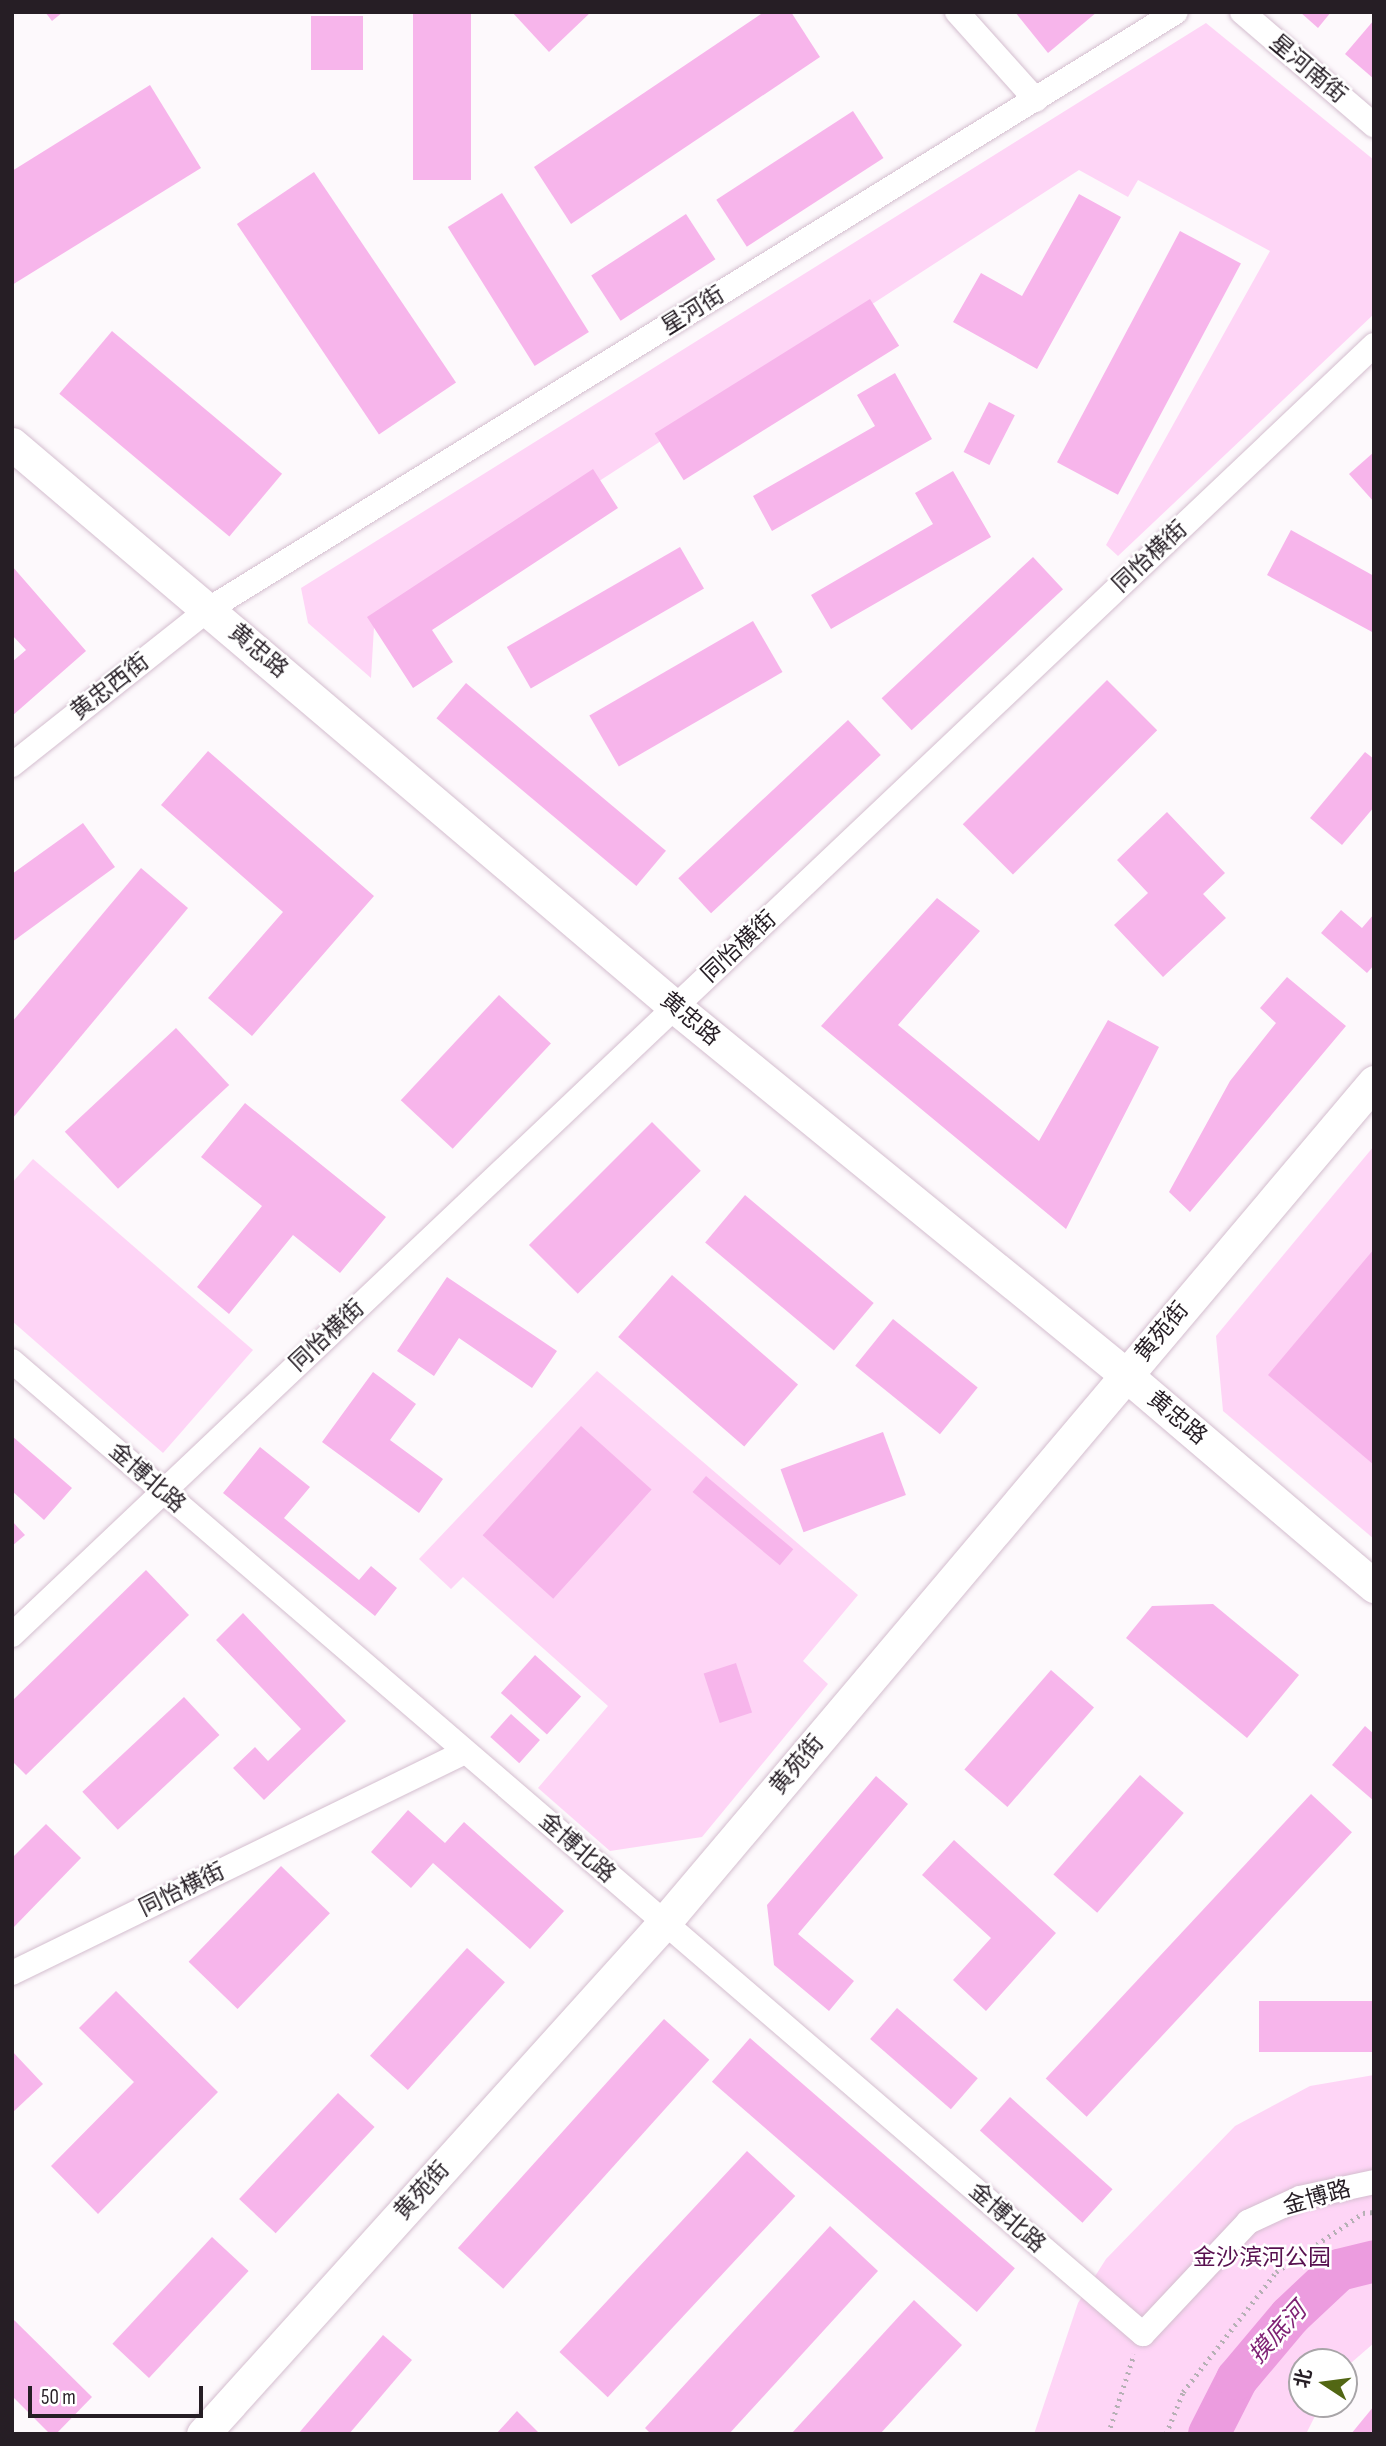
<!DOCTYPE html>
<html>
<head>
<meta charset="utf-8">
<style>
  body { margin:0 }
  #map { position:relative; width:1386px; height:2446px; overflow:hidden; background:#fdf9fc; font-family:"Sofia Sans Condensed","Noto Sans SC",sans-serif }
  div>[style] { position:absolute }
  .green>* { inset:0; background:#fed5f6 }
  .river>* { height:42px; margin:-21px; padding:0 21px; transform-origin:21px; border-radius:21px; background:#ec9cdf }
  .building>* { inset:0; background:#f7b5eb; transform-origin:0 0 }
  .path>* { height:4.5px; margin-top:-2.25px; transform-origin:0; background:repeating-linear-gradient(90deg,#b6b0b5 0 2px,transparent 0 7px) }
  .roads { filter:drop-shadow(0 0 2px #d4becf) drop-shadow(0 0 2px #d4becf) }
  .street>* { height:24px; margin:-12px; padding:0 12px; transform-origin:12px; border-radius:12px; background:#fff }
  .secondary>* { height:33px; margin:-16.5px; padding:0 16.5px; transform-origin:16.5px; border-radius:16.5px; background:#fff }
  span { translate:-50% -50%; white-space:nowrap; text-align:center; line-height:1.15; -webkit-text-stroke:5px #fff; paint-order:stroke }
  .street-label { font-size:23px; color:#261e25 }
  .park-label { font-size:23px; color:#57104f }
  .water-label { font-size:24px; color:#7f2274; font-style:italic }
  .frame { position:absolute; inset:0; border:14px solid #261e25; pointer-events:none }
  .north { position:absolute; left:1288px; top:2348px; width:70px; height:70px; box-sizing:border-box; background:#fff; border:2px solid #a8a5a8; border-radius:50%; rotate:283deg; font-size:19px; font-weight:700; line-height:28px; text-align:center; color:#261e25 }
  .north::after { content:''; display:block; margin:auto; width:24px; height:32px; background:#526714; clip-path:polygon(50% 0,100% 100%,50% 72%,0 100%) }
  .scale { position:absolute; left:28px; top:2386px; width:175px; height:32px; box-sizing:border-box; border:4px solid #261e25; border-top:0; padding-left:9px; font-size:21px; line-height:24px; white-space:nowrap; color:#261e25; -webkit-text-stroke:5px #fff; paint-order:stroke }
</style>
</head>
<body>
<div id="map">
  <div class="green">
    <div style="clip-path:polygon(1206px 23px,1374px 160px,1374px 314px,1118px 556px,1106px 545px,1270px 251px,1138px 180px,1128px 197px,1079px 170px,374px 627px,371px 678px,308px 623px,301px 588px)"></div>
    <div style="clip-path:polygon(1374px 1146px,1374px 1539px,1223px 1411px,1216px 1336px)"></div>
    <div style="clip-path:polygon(33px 1159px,253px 1350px,163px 1453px,12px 1321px,12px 1183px)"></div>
    <div style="clip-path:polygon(597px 1371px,858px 1595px,803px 1661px,828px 1684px,702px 1837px,610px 1851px,538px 1788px,608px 1706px,463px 1577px,451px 1589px,419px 1559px)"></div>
    <div style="clip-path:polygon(1374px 2075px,1374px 2343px,1344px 2369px,1344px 2362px,1302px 2362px,1302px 2404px,1321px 2404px,1306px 2434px,1034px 2434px,1078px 2303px,1106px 2259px,1235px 2126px,1310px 2086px)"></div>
  </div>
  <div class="river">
    <div style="left:1209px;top:2434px;width:62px;rotate:-63deg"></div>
    <div style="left:1237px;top:2379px;width:82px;rotate:-49.9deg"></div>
    <div style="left:1290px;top:2316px;width:67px;rotate:-43.2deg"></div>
    <div style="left:1339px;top:2270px;width:36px;rotate:-14deg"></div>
  </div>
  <div class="building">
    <div style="clip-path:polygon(45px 12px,63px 12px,52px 21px)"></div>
    <div style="left:413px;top:12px;width:58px;height:168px"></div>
    <div style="clip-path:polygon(512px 12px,591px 12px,549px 52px)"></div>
    <div style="clip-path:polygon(764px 12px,791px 12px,820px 57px,571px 224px,534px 167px)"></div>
    <div style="clip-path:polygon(1015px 12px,1097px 12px,1048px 53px)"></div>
    <div style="clip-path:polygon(1300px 12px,1331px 12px,1318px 28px)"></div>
    <div style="left:311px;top:16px;width:52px;height:54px"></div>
    <div style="clip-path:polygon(1374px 20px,1374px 79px,1345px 54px)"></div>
    <div style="clip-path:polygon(150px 85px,201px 168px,12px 285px,12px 171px)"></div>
    <div style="left:853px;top:111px;width:56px;height:163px;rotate:57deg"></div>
    <div style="left:314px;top:172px;width:254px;height:93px;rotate:56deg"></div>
    <div style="left:502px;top:193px;width:164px;height:64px;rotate:58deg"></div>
    <div style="clip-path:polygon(1079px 194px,1121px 217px,1037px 369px,953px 322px,981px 273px,1022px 296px)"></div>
    <div style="left:686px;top:214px;width:54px;height:113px;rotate:57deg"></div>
    <div style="left:1180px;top:231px;width:69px;height:262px;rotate:28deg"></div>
    <div style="left:870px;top:299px;width:55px;height:254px;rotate:58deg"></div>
    <div style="left:112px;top:331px;width:222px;height:82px;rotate:40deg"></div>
    <div style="clip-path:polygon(895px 373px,932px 439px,772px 531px,753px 496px,875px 426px,857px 395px)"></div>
    <div style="left:989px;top:402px;width:29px;height:56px;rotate:27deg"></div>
    <div style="clip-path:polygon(1374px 452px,1374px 502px,1349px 474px)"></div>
    <div style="clip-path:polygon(593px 469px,618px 508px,432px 630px,453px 662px,413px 688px,367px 617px)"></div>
    <div style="clip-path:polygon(953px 471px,991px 537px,831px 629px,811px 595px,933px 524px,915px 493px)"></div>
    <div style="clip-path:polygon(1291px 530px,1374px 576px,1374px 633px,1267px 575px)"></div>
    <div style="left:680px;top:547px;width:48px;height:200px;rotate:60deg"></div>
    <div style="left:1033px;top:557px;width:44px;height:207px;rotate:47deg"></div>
    <div style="clip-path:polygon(12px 566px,86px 651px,12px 716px,12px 662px,26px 650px,12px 635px)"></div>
    <div style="left:753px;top:621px;width:59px;height:189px;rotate:60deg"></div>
    <div style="left:1107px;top:680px;width:71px;height:204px;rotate:45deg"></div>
    <div style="left:466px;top:683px;width:261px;height:46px;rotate:40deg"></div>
    <div style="left:848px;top:720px;width:48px;height:232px;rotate:47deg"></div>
    <div style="clip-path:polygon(208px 751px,374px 896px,252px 1036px,208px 998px,283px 912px,161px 805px)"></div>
    <div style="clip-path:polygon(1365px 752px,1374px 759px,1374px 807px,1342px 845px,1310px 818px)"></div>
    <div style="clip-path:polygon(1167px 812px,1225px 873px,1203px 894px,1226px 918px,1163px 977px,1114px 925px,1148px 893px,1117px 860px)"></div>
    <div style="clip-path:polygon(83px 823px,115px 867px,12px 942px,12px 874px)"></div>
    <div style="clip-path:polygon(141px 868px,188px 908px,12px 1119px,12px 1022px)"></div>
    <div style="clip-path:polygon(937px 898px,980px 931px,898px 1025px,1039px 1141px,1108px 1020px,1159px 1047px,1066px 1229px,821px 1026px)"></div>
    <div style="clip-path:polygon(1341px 910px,1362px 928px,1374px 914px,1374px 965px,1367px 973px,1321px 933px)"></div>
    <div style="clip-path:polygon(1287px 977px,1346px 1026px,1190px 1212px,1169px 1192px,1230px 1081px,1276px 1023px,1260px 1008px)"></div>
    <div style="left:499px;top:995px;width:71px;height:144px;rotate:43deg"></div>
    <div style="left:176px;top:1028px;width:78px;height:152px;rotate:47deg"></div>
    <div style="clip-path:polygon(245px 1103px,386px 1217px,340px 1273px,293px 1235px,229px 1314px,197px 1287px,262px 1206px,201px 1157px)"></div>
    <div style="left:652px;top:1122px;width:69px;height:174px;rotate:45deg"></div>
    <div style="left:745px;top:1195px;width:168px;height:62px;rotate:40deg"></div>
    <div style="clip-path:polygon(1374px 1249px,1374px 1465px,1268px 1375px)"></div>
    <div style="left:672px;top:1275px;width:167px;height:82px;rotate:41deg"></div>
    <div style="clip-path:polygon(447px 1277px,557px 1351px,532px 1388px,459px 1338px,434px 1376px,397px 1351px)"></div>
    <div style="left:893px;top:1319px;width:109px;height:60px;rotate:39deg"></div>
    <div style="clip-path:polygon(373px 1372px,416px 1404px,390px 1440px,443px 1479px,419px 1513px,322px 1442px)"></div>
    <div style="left:581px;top:1426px;width:95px;height:147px;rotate:42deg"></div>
    <div style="left:883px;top:1432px;width:67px;height:109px;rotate:70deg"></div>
    <div style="clip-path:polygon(12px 1436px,72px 1488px,44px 1520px,12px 1491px)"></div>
    <div style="clip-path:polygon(260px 1447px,310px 1487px,284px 1518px,359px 1580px,371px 1566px,397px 1588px,375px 1616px,223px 1493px)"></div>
    <div style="left:706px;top:1476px;width:114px;height:21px;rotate:40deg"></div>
    <div style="clip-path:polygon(12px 1521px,25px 1535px,12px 1546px)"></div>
    <div style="clip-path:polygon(146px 1570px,189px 1615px,26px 1775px,12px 1761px,12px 1701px)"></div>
    <div style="clip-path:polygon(1213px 1604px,1299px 1675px,1247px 1738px,1126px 1638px,1152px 1606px)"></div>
    <div style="clip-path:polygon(243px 1613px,346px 1721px,264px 1800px,233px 1768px,255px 1747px,268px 1761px,301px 1729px,216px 1640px)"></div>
    <div style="left:535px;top:1655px;width:62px;height:51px;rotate:42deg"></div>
    <div style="left:736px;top:1663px;width:52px;height:34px;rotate:72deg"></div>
    <div style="left:1051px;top:1670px;width:57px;height:132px;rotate:41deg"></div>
    <div style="left:184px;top:1697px;width:52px;height:139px;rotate:47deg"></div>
    <div style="left:511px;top:1714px;width:39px;height:31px;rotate:42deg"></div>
    <div style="clip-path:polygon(1365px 1726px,1374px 1734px,1374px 1801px,1332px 1765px)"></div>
    <div style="left:1140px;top:1775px;width:58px;height:132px;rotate:41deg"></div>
    <div style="clip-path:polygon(876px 1776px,908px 1804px,798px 1934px,854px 1981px,829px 2011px,774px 1965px,767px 1905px)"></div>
    <div style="left:1311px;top:1794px;width:56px;height:389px;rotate:43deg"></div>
    <div style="clip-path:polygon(408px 1810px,445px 1843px,464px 1822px,564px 1911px,530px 1949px,433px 1863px,411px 1888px,371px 1852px)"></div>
    <div style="clip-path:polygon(46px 1824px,81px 1858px,12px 1929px,12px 1858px)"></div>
    <div style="clip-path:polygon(954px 1840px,1056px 1933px,986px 2011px,953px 1980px,991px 1938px,922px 1875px)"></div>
    <div style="left:281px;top:1866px;width:68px;height:133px;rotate:44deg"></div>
    <div style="left:467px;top:1948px;width:51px;height:145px;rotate:42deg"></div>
    <div style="clip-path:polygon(116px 1991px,218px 2092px,98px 2214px,51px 2166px,134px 2082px,79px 2028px)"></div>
    <div style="left:1374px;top:2001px;width:51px;height:115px;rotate:90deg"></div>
    <div style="left:897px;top:2008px;width:107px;height:41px;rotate:41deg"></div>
    <div style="left:664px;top:2019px;width:61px;height:308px;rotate:42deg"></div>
    <div style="left:750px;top:2038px;width:351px;height:58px;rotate:41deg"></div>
    <div style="clip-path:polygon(12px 2051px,43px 2084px,12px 2113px)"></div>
    <div style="left:338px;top:2093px;width:50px;height:145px;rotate:43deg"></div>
    <div style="left:1010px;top:2097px;width:138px;height:45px;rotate:42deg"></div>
    <div style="left:747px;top:2151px;width:66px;height:275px;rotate:43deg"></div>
    <div style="clip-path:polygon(830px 2226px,878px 2271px,729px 2434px,651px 2434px,645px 2428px)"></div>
    <div style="left:212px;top:2237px;width:50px;height:146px;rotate:43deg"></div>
    <div style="clip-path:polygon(914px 2300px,962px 2345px,880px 2434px,791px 2434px)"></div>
    <div style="clip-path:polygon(12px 2318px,92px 2397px,56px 2434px,50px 2434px,12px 2396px)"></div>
    <div style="clip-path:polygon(383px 2335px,412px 2360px,349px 2434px,298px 2434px)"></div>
    <div style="clip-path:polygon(1374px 2406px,1374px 2434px,1351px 2434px)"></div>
    <div style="clip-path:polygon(517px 2411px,540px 2434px,496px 2434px)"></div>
  </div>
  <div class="path">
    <div style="left:1108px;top:2434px;width:84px;rotate:-72deg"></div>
    <div style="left:1166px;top:2434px;width:45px;rotate:-68deg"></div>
    <div style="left:1183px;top:2392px;width:152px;rotate:-52.2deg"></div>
    <div style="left:1276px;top:2272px;width:105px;rotate:-34.1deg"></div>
    <div style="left:1363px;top:2213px;width:11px;rotate:-5deg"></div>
  </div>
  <div class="roads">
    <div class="street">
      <div style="left:957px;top:12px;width:118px;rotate:48.1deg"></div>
      <div style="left:1242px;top:12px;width:174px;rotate:40.6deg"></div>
      <div style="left:12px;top:765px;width:251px;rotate:-38.4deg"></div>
      <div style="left:209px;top:609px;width:1136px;rotate:-31.69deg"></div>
      <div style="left:12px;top:1361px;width:1492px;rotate:40.71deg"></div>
      <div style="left:1143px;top:2334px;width:154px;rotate:-46.8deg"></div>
      <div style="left:1248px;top:2222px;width:57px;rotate:-24.8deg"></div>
      <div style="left:1300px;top:2198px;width:76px;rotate:-12.2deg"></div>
      <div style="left:12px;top:1635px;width:1876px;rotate:-43.44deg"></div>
      <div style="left:12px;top:1973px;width:504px;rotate:-26.01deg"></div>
    </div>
    <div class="secondary">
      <div style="left:12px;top:444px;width:870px;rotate:40.34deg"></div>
      <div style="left:675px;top:1007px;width:582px;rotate:39.21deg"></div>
      <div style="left:1126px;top:1375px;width:326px;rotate:40.4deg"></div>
      <div style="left:203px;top:2434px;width:687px;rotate:-47.95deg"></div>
      <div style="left:663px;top:1924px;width:1102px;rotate:-49.82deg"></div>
    </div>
  </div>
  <div class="street-label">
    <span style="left:1308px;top:69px;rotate:40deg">星河南街</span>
    <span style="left:693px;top:311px;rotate:-32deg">星河街</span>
    <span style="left:1150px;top:557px;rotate:-43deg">同怡横街</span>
    <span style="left:258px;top:651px;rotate:40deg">黄忠路</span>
    <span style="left:110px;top:687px;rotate:-38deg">黄忠西街</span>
    <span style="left:739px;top:947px;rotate:-43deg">同怡横街</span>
    <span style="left:690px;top:1019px;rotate:40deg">黄忠路</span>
    <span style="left:1162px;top:1332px;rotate:-50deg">黄苑街</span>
    <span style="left:327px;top:1336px;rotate:-43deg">同怡横街</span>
    <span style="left:1177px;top:1418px;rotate:40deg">黄忠路</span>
    <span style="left:147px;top:1478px;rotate:41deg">金博北路</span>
    <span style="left:797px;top:1765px;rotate:-50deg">黄苑街</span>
    <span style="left:577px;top:1848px;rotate:41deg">金博北路</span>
    <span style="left:182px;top:1890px;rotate:-26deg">同怡横街</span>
    <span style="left:422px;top:2191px;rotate:-48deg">黄苑街</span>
    <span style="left:1317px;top:2198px;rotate:-16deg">金博路</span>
    <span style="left:1007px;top:2218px;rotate:41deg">金博北路</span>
  </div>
  <div class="park-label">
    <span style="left:1262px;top:2258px">金沙滨河公园</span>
  </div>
  <div class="water-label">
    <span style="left:1278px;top:2333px;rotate:-48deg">摸底河</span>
  </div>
  <div class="frame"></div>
  <div class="north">北</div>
  <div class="scale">50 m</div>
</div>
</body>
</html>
